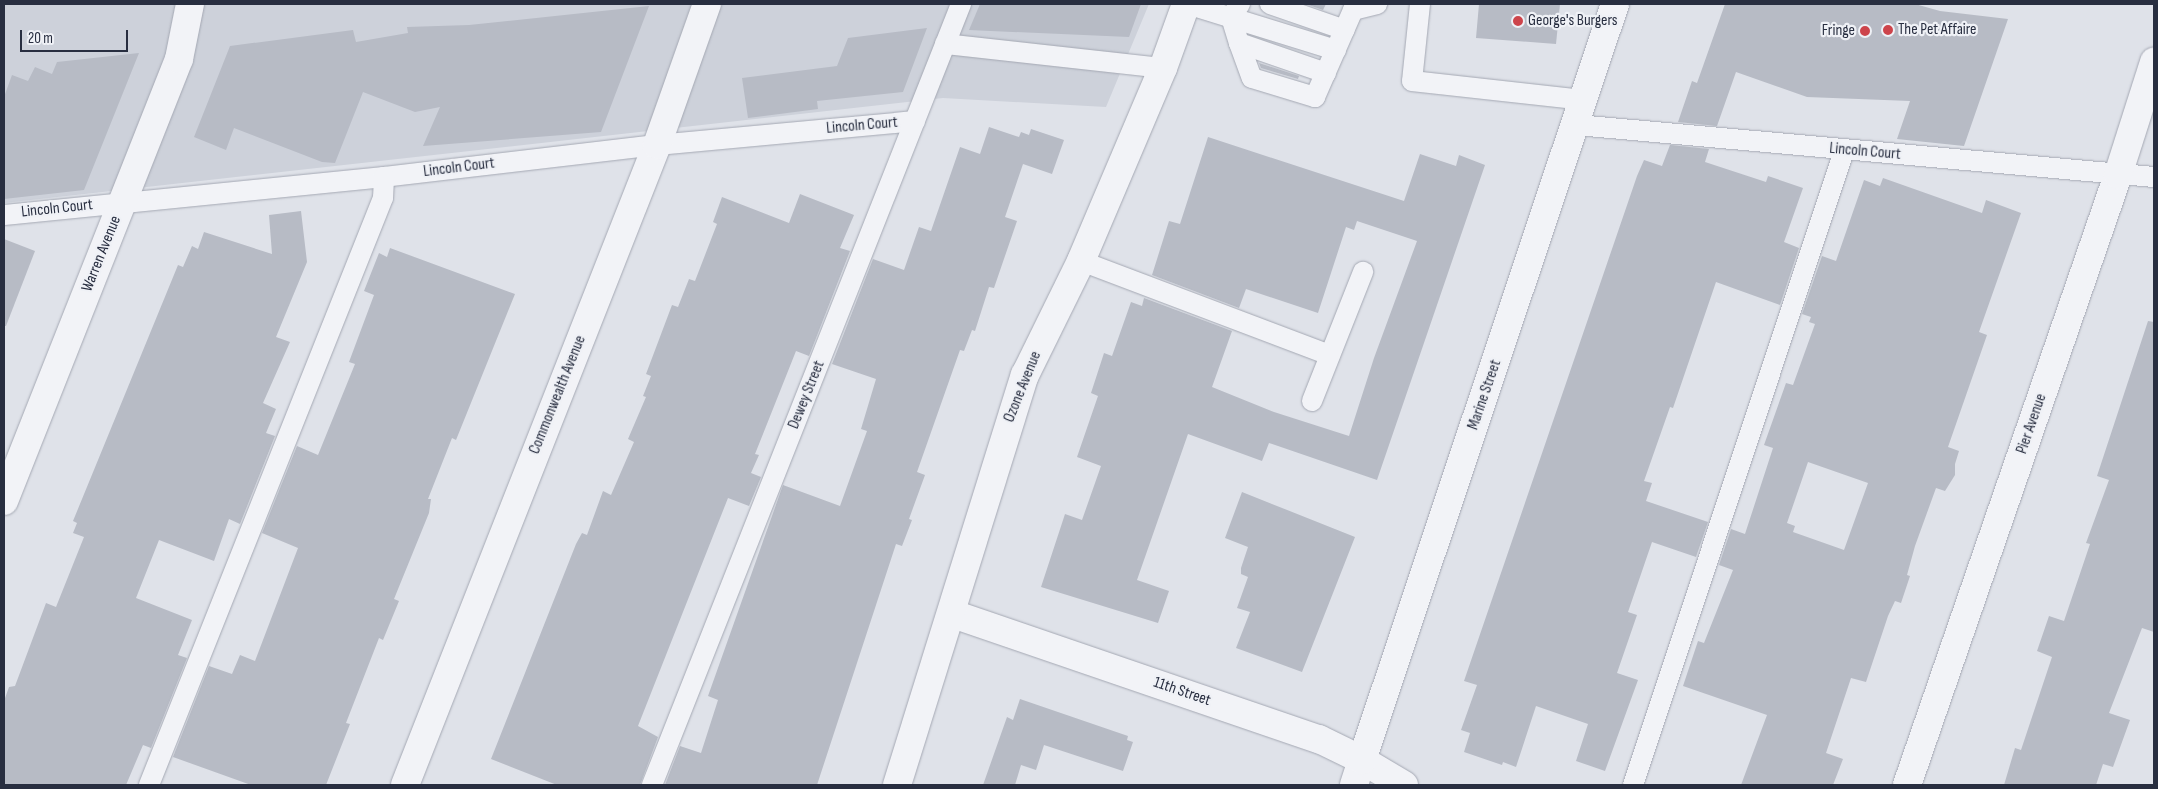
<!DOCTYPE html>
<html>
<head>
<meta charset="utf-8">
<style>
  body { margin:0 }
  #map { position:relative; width:2158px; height:789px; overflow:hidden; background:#dfe2e9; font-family:"Sofia Sans Condensed",sans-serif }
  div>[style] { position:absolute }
  .built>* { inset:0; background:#cdd1da }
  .building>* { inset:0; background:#b7bbc5 }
  .roads { filter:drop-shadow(0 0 1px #a4a8b3) drop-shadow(0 0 1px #a4a8b3) }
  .service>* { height:20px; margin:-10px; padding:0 10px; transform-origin:10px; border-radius:10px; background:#f2f3f7 }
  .minor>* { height:28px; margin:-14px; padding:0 14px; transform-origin:14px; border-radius:14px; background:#f2f3f7 }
  .tertiary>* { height:28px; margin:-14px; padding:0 14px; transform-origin:14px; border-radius:14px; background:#f2f3f7 }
  .dots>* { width:14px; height:14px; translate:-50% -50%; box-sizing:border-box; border:2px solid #eff1f6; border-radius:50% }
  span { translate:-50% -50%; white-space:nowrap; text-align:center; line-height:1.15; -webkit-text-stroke:4.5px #eff1f6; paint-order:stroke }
  .poi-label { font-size:16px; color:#282e40 }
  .left { translate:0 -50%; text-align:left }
  .right { translate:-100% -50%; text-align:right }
  .street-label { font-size:16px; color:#282e40 }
  .frame { position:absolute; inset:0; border:5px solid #282e40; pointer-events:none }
  .scale { position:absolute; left:20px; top:30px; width:108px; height:22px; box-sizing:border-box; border:2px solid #282e40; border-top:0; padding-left:6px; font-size:15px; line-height:18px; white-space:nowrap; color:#282e40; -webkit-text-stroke:4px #eff1f6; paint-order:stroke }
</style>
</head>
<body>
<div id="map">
  <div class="built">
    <div style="clip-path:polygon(4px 4px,1149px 4px,1106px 107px,943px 98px,4px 203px)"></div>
  </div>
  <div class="building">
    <div style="clip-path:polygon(980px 4px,1141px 4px,1129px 37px,969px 30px)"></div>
    <div style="clip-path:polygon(1306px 4px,1326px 4px,1323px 10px)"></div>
    <div style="clip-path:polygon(1479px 4px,1560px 4px,1556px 44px,1476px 38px)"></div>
    <div style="clip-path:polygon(1725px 4px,1915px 4px,1940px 11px,2008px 19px,1964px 146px,1897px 139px,1910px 101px,1807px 97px,1736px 72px,1717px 126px,1678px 122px,1692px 81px,1697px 83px)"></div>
    <div style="clip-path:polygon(649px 6px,601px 132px,423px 146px,440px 107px,415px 112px,363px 92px,335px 163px,322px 162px,234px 128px,226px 150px,194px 137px,230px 46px,353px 30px,356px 42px,408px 33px,407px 27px,469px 25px)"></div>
    <div style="clip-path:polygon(927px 28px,903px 92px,817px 101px,818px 109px,748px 118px,742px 78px,837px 66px,848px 38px)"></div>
    <div style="clip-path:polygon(139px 53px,84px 190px,4px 199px,4px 97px,12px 75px,28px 81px,35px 67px,52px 74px,57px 62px)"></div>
    <div style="clip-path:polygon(1259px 63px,1299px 76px,1298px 79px,1261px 68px)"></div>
    <div style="clip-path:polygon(989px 127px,1019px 137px,1021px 132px,1029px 135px,1031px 129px,1064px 140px,1052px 174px,1023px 164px,1005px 217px,1017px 221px,994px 288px,989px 287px,975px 331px,972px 330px,964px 351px,960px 350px,917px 472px,925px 475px,909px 519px,912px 520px,902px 546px,896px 544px,817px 785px,665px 785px,680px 746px,701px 753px,718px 700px,708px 696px,783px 485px,840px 506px,867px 431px,861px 429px,876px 379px,832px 364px,873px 259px,904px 270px,919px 227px,931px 231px,960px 147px,980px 154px)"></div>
    <div style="clip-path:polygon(1208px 137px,1404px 201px,1420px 154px,1456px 166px,1459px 155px,1485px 165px,1377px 480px,1269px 443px,1262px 461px,1188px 434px,1137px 580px,1169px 591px,1158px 623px,1041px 587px,1065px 514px,1082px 520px,1101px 466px,1077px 457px,1098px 396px,1091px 393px,1104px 353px,1112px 356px,1131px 302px,1142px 306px,1144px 298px,1232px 331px,1212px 387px,1274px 412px,1349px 436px,1374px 358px,1417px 241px,1357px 221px,1354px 230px,1346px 227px,1318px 313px,1246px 289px,1239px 308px,1152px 275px,1169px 221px,1180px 224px)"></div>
    <div style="clip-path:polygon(1670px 145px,1709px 149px,1705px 162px,1766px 182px,1768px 176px,1803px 188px,1784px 242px,1799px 248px,1780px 305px,1716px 282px,1673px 408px,1670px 407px,1644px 481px,1652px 483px,1646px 501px,1708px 522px,1696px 557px,1652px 542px,1628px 612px,1637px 615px,1617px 673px,1638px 680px,1605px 771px,1576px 761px,1588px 724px,1536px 706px,1516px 767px,1503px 762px,1502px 765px,1464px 752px,1470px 733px,1461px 730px,1477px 685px,1464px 681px,1637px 176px,1644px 160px,1662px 166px)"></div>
    <div style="clip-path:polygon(evenodd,1883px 178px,1982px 213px,1986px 200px,2021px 213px,1979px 332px,1987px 335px,1948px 447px,1959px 451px,1955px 464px,1955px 475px,1945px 491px,1936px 488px,1915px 546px,1907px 575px,1910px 576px,1901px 603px,1895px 601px,1888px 616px,1866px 682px,1851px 678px,1826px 753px,1843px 759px,1833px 785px,1741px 785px,1767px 715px,1683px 686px,1698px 641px,1704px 643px,1733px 570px,1719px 565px,1731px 529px,1745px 534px,1773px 448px,1764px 445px,1786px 383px,1793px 385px,1815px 324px,1809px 322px,1811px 317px,1802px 314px,1822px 256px,1836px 261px,1864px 180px,1880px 186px,1883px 178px,1808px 462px,1868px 483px,1844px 550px,1793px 532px,1795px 526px,1787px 523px,1808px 462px)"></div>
    <div style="clip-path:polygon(800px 194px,854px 215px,840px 248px,850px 251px,809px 356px,796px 351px,755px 454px,759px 455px,751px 473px,761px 477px,749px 506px,728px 498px,638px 726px,658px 737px,640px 785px,557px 785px,491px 759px,576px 544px,582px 533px,587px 535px,603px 491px,611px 495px,634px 442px,628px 439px,646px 397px,643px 396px,651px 376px,646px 374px,672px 305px,678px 307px,689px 279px,695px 281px,717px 224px,713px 222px,722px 197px,789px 223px)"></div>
    <div style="clip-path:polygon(301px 211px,307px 262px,276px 337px,290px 342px,263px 403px,276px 409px,266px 433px,275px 436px,240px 524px,229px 519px,214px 561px,159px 540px,136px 598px,192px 620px,178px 655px,187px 658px,151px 748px,143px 745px,126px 785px,4px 785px,4px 701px,9px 687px,15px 686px,46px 603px,56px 607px,84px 537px,73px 533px,77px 523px,73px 521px,178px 265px,183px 267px,192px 246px,198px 249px,204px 232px,272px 254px,269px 215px)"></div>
    <div style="clip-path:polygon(4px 239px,35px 251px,6px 326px,4px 326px)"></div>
    <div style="clip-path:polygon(390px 248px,515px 294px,456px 440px,452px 438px,428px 499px,431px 499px,429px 513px,394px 599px,399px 601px,383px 640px,379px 638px,346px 723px,350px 724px,326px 785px,251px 785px,173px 757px,209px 666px,232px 674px,240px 655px,255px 661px,298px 548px,262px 533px,297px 446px,318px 455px,355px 364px,349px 362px,374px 295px,364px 291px,379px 253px,387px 257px)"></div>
    <div style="clip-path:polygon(2148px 321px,2154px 322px,2154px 632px,2142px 628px,2109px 713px,2130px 720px,2113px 767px,2103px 764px,2096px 785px,2004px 785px,2015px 748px,2021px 750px,2052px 657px,2037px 651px,2049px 616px,2064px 621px,2090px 544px,2086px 543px,2109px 480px,2097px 476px)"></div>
    <div style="clip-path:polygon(1242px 492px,1355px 537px,1302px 672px,1236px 648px,1250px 612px,1237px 608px,1248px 577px,1241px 574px,1241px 568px,1248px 547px,1225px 538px)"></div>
    <div style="clip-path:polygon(1020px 699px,1128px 736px,1127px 740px,1133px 742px,1123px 771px,1044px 745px,1036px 770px,1021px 765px,1015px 785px,983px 785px,1007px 717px,1013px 720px)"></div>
  </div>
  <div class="roads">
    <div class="service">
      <div style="left:1187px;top:4px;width:156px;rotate:17.2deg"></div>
      <div style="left:1240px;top:4px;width:16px;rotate:125deg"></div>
      <div style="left:1231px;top:17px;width:27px;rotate:73deg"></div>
      <div style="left:1239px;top:43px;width:92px;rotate:19deg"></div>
      <div style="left:1270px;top:4px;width:79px;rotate:19.1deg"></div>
      <div style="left:1420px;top:4px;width:77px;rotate:95.9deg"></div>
      <div style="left:1412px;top:81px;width:174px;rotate:6.3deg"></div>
      <div style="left:1239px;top:43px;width:37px;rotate:70deg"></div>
      <div style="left:1252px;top:78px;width:66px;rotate:16.8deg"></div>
      <div style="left:1315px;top:97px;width:95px;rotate:-66.4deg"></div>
      <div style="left:1353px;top:10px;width:25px;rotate:-14deg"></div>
      <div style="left:945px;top:44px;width:219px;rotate:6.3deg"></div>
      <div style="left:1577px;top:125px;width:579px;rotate:5.15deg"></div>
      <div style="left:4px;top:215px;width:382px;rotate:-5.7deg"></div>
      <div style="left:384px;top:177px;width:275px;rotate:-6.7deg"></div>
      <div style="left:657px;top:145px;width:259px;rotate:-5.3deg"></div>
      <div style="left:1081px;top:261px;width:266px;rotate:20.7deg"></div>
      <div style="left:1312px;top:401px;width:139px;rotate:-68.4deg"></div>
      <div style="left:149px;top:785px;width:632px;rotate:-68.27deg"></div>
      <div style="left:383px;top:198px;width:21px;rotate:-87deg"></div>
      <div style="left:652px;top:785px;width:840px;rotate:-68.41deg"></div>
      <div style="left:1633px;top:785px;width:668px;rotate:-71.59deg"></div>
    </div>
    <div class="minor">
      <div style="left:4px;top:501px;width:475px;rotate:-68.4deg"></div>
      <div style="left:179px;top:59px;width:56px;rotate:-78.7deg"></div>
      <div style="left:953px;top:614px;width:387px;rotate:18.9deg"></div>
      <div style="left:1319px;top:739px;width:48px;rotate:26deg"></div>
      <div style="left:1362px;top:760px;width:26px;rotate:108deg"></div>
      <div style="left:405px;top:785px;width:688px;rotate:-68.51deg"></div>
      <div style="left:657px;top:145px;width:150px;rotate:-70.5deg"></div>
      <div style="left:897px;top:785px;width:430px;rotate:-72.7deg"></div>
      <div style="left:1025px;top:375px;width:127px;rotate:-63.8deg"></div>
      <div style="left:1081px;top:261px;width:210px;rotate:-67deg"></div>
      <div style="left:1163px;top:68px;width:68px;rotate:-70.2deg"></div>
      <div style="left:1907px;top:785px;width:645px;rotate:-70.92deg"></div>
      <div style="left:2118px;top:175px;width:119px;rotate:-72.3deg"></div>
    </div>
    <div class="tertiary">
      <div style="left:1404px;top:785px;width:49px;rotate:-149.2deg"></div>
      <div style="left:1362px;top:760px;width:797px;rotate:-71.5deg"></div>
    </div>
  </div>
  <div class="dots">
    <div style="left:1518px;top:21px;background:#cd444b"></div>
    <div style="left:1888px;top:30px;background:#cd444b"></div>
    <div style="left:1865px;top:31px;background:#cd444b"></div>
  </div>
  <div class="poi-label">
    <span class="left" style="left:1528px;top:21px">George's Burgers</span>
    <span class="left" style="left:1898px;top:30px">The Pet Affaire</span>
    <span class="right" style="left:1855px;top:31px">Fringe</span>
  </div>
  <div class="street-label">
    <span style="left:862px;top:126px;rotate:-5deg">Lincoln Court</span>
    <span style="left:1865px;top:152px;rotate:5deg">Lincoln Court</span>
    <span style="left:459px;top:168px;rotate:-7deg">Lincoln Court</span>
    <span style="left:57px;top:209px;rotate:-6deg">Lincoln Court</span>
    <span style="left:102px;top:254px;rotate:-68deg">Warren Avenue</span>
    <span style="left:1023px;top:387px;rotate:-68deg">Ozone Avenue</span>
    <span style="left:558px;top:395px;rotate:-68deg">Commonwealth Avenue</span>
    <span style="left:807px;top:395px;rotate:-68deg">Dewey Street</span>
    <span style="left:1485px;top:395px;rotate:-71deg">Marine Street</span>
    <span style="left:2032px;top:424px;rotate:-71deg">Pier Avenue</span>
    <span style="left:1182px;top:692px;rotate:19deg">11th Street</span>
  </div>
  <div class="frame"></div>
  <div class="scale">20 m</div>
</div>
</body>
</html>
